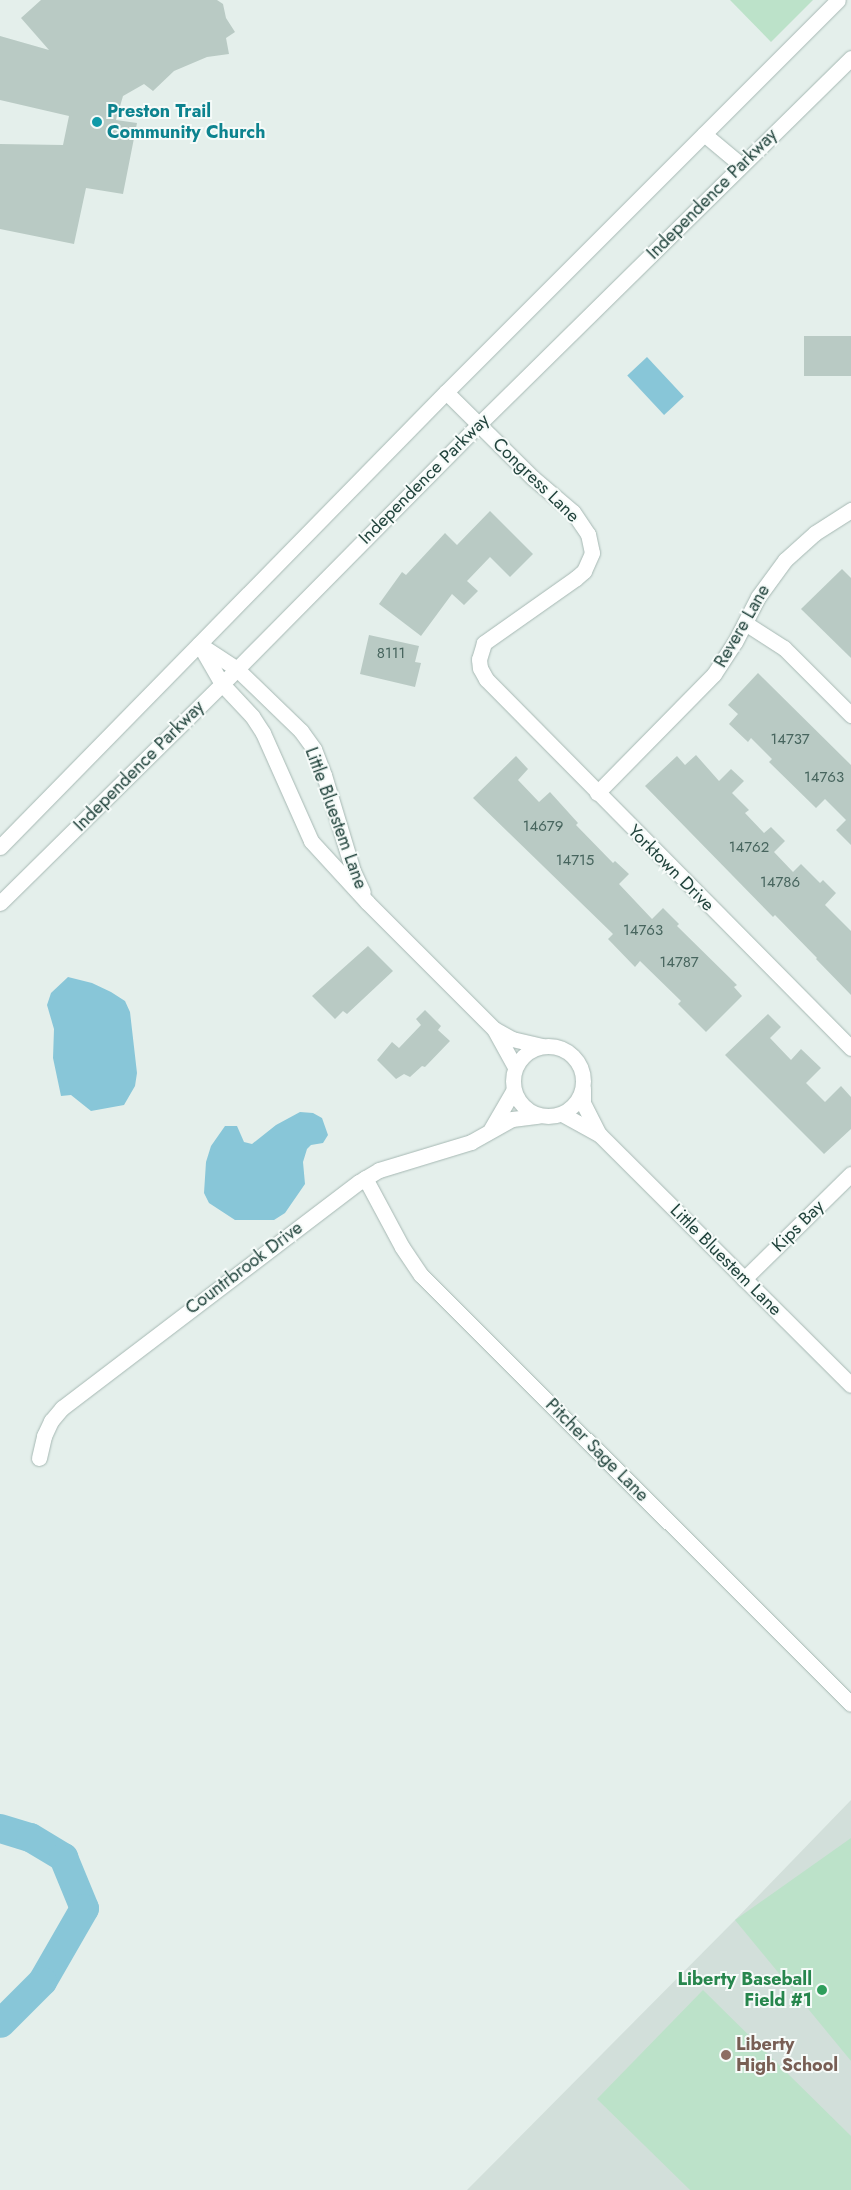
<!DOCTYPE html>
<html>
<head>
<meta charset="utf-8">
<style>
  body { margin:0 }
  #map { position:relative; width:851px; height:2190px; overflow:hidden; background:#e4efeb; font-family:Jost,sans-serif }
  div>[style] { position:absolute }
  .built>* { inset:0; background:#d2dfda }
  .green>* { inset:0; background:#bce2c9 }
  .water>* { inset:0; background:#88c6d8; transform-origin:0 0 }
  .river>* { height:29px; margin:-14.5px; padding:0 14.5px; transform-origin:14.5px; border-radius:14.5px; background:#88c6d8 }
  .building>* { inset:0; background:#b9cac4; transform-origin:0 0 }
  .roads { filter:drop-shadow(0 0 1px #a6b8b3) drop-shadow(0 0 1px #a6b8b3) }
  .street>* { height:15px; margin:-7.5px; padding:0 7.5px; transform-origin:7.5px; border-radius:7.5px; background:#fff }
  .street>.ring { margin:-7.5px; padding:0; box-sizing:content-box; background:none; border:15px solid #fff; border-radius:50% }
  .secondary>* { height:15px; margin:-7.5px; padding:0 7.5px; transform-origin:7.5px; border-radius:7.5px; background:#fff }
  .dots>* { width:14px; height:14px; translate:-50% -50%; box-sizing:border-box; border:2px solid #f6fbf9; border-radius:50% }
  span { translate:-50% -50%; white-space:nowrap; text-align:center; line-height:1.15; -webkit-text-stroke:4px #f6fbf9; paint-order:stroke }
  .number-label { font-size:15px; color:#47655e }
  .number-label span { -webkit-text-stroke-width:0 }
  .culture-label { font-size:18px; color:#0d838f; font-weight:700 }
  .left { translate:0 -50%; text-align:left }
  .street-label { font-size:18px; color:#21433c }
  .leisure-label { font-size:18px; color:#27864d; font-weight:700 }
  .right { translate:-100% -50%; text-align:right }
  .education-label { font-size:18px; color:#785e54; font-weight:700 }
</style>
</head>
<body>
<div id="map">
  <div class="built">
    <div style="clip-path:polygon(851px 1800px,851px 2190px,467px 2190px,735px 1920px)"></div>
  </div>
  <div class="green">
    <div style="clip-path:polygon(730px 0,813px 0,771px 42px)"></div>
    <div style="clip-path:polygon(851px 1838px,851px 2061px,735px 1920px)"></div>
    <div style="clip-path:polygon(703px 1990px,851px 2136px,851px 2190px,690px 2190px,597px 2099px)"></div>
  </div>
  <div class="water">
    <div style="left:647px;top:357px;width:54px;height:27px;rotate:47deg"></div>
    <div style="clip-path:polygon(68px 977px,92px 983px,111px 992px,125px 1001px,130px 1012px,137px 1073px,135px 1086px,124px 1105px,91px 1111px,71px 1095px,61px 1096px,53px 1058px,54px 1029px,47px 1005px,51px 993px)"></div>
    <div style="clip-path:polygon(300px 1112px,313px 1113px,322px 1118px,328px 1135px,323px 1143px,311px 1145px,307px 1149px,303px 1162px,305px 1184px,285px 1213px,274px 1220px,235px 1220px,209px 1203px,204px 1193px,206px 1162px,211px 1146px,225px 1126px,237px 1126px,244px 1142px,252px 1144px,276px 1125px)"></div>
  </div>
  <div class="river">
    <div style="left:0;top:1828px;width:31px;rotate:17deg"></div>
    <div style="left:30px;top:1837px;width:39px;rotate:31deg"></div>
    <div style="left:63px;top:1857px;width:55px;rotate:67.6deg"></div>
    <div style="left:84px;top:1908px;width:84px;rotate:119.9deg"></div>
    <div style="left:42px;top:1981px;width:59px;rotate:135deg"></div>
  </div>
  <div class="building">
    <div style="clip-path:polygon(41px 0,217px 0,223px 4px,226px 18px,235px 32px,226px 38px,229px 54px,207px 57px,174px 71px,153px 91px,144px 84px,123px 96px,116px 120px,137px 123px,123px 194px,86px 188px,74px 244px,0 229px,0 144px,63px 145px,69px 116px,0 100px,0 36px,49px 50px,21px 18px)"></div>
    <div style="left:851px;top:336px;width:40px;height:47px;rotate:90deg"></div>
    <div style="clip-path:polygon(490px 511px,533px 554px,510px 577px,490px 557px,467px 581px,478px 591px,464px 605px,452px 594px,421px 636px,379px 604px,402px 572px,406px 575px,445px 533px,457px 545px)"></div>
    <div style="clip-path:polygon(842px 569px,851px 578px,851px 658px,801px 609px)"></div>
    <div style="clip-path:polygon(369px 635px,419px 646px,415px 662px,421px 663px,415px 687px,360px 674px)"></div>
    <div style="clip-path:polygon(758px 673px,851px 765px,851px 845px,836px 830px,846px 820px,825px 799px,816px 808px,769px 762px,772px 759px,751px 738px,748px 742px,729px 724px,738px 714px,728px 705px)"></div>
    <div style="clip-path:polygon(696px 755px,719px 781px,731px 769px,744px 781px,732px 793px,749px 810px,745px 813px,764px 833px,771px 827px,785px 841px,774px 852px,793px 872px,801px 864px,820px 883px,823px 880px,836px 893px,825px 905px,851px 931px,851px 995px,816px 959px,817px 958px,775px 915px,773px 917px,645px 786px,677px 756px,685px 765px)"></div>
    <div style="clip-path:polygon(516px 756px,528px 769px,518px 780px,539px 802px,550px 792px,578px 823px,576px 825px,613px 863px,615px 861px,629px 874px,619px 884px,652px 919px,663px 908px,679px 924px,677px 926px,737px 985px,734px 987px,742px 996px,706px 1032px,678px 1004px,681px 1001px,640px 961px,635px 967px,608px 939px,613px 934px,473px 798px)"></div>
    <div style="clip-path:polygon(368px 946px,393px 971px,347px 1014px,343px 1011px,335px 1019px,312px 996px)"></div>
    <div style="clip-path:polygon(425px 1010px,441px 1026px,438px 1030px,450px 1041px,425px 1067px,422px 1066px,410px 1077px,404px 1074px,396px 1079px,377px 1060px,392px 1042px,399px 1048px,421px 1025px,416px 1019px)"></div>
    <div style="clip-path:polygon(768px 1014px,781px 1027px,770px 1038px,791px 1060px,801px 1049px,821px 1068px,806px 1083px,825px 1102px,841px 1086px,851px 1097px,851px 1129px,824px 1154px,725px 1055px)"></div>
  </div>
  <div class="roads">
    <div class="street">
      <div style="left:446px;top:392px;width:122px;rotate:44.7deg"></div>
      <div style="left:533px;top:478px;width:52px;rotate:40.4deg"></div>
      <div style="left:573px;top:512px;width:27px;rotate:56deg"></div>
      <div style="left:588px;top:534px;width:19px;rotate:78deg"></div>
      <div style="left:592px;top:553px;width:20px;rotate:114deg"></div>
      <div style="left:584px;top:571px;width:11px;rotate:139deg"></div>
      <div style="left:576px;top:578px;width:113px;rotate:144.8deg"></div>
      <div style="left:484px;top:643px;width:17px;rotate:107deg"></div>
      <div style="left:479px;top:659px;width:9px;rotate:84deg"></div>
      <div style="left:480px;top:668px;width:13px;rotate:61deg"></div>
      <div style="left:486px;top:679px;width:519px;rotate:45.31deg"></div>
      <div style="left:745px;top:623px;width:46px;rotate:32.7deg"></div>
      <div style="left:784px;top:648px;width:95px;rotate:45deg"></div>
      <div style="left:199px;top:644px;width:46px;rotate:60.1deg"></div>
      <div style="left:222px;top:684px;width:44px;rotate:46.8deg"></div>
      <div style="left:252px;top:716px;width:20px;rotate:57deg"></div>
      <div style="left:263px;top:733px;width:118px;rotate:66deg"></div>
      <div style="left:311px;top:841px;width:83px;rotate:47.4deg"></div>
      <div style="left:367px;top:902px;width:180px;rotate:45deg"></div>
      <div style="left:494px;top:1029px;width:43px;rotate:61.1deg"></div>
      <div style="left:202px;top:646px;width:42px;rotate:33.3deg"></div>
      <div style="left:237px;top:669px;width:89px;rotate:44.1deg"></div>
      <div style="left:301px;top:731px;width:22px;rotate:54deg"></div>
      <div style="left:314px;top:749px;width:28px;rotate:69deg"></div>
      <div style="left:324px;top:775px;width:100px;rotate:73.2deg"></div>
      <div style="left:353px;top:871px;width:23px;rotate:65deg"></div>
      <div style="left:597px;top:793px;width:167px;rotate:-45.5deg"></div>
      <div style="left:714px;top:674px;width:38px;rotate:-57deg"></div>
      <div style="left:735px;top:642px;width:51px;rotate:-62.9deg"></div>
      <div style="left:758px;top:597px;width:46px;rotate:-53.9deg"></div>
      <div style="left:785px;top:560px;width:40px;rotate:-42deg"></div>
      <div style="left:815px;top:533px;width:43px;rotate:-32.6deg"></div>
      <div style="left:496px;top:1030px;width:18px;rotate:29deg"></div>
      <div style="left:512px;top:1039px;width:31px;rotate:13deg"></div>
      <div class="ring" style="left:513px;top:1046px;width:55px;height:55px"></div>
      <div style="left:583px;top:1089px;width:14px;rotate:90deg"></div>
      <div style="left:583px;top:1103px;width:33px;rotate:63deg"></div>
      <div style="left:562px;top:1114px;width:43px;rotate:28.9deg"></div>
      <div style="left:600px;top:1135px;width:354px;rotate:44.9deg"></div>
      <div style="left:491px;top:1129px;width:44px;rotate:-59.9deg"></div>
      <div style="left:365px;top:1178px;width:78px;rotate:61.8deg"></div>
      <div style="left:402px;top:1247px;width:34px;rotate:56deg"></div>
      <div style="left:421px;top:1275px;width:607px;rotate:44.93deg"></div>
      <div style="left:744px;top:1279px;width:150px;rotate:-44.5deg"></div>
      <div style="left:39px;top:1458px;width:23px;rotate:-77deg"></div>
      <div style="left:44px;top:1436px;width:17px;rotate:-65deg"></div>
      <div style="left:51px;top:1421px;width:17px;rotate:-50deg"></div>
      <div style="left:62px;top:1408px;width:373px;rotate:-37.3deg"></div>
      <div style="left:359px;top:1182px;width:23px;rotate:-31deg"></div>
      <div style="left:379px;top:1170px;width:96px;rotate:-16.9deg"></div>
      <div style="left:471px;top:1142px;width:47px;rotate:-29.3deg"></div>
      <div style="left:512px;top:1119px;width:26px;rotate:-7deg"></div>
    </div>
    <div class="secondary">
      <div style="left:704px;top:134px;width:48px;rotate:40deg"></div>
      <div style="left:0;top:847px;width:637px;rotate:-45.57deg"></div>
      <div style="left:446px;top:392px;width:554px;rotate:-45deg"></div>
      <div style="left:0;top:903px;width:312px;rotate:-44.6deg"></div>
      <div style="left:222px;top:684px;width:366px;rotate:-45.3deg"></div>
      <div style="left:479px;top:424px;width:522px;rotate:-44.53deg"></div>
    </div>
  </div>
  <div class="dots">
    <div style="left:97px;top:122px;background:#0f9aa8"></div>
    <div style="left:822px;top:1990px;background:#2e9e5b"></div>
    <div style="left:726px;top:2055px;background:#8d6e63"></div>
  </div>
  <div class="number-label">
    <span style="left:391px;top:654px">8111</span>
    <span style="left:790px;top:740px">14737</span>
    <span style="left:824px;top:778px">14763</span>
    <span style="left:543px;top:827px">14679</span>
    <span style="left:749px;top:848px">14762</span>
    <span style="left:575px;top:861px">14715</span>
    <span style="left:780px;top:883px">14786</span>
    <span style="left:643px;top:931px">14763</span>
    <span style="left:679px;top:963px">14787</span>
  </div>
  <div class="culture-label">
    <span class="left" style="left:107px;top:122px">Preston Trail<br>Community Church</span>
  </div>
  <div class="street-label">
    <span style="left:712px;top:194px;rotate:-45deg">Independence Parkway</span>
    <span style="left:424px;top:479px;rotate:-45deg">Independence Parkway</span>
    <span style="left:536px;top:480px;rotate:44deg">Congress Lane</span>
    <span style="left:742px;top:626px;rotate:-60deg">Revere Lane</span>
    <span style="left:139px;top:766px;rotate:-45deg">Independence Parkway</span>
    <span style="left:336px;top:818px;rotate:70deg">Little Bluestem Lane</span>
    <span style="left:671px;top:868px;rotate:45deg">Yorktown Drive</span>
    <span style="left:798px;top:1226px;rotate:-45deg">Kips Bay</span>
    <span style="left:726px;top:1260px;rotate:45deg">Little Bluestem Lane</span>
    <span style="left:244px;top:1268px;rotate:-37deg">Countrbrook Drive</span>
    <span style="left:597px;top:1450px;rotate:45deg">Pitcher Sage Lane</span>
  </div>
  <div class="leisure-label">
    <span class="right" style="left:812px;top:1990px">Liberty Baseball<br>Field #1</span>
  </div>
  <div class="education-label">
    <span class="left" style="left:736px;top:2055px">Liberty<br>High School</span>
  </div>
</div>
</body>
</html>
